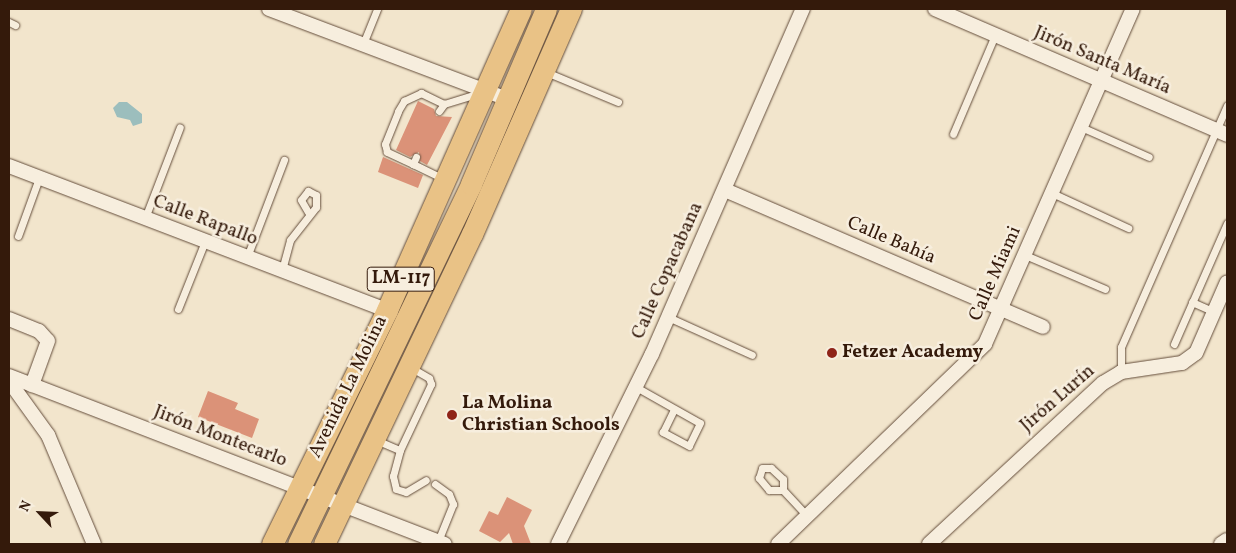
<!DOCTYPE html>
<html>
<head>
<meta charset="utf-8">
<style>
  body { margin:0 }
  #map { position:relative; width:1236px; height:553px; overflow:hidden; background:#f2e5cc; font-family:Vollkorn,serif }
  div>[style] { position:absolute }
  .water>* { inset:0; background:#9cbebd }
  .building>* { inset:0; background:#db9278 }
  .roads { filter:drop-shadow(0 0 1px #644d3b) drop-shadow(0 0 1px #644d3b) }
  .service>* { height:7px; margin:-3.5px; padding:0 3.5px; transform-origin:3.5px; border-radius:3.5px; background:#f7eede }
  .minor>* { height:14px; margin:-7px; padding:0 7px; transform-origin:7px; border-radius:7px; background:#f7eede }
  .primary>* { height:21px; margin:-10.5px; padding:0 10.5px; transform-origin:10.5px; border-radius:10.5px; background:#e9c286 }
  .dots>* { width:14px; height:14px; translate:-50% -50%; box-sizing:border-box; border:2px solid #f7eede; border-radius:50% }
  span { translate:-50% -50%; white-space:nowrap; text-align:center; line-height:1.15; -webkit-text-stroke:5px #f7eede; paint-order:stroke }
  .shield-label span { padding:1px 4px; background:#f7eede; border:1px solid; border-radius:4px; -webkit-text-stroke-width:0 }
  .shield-label { font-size:18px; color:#341a0b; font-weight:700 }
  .street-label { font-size:19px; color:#341a0b }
  .poi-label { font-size:19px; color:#341a0b; font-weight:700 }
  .left { translate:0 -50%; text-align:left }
  .frame { position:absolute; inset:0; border:10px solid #341a0b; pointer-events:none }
  .north { position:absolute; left:15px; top:488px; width:50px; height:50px; -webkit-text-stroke:4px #f7eede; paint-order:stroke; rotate:295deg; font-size:14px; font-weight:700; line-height:20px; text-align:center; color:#341a0b }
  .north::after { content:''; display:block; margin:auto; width:18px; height:22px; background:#341a0b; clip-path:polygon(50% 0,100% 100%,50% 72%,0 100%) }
</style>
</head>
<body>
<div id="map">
  <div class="water">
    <div style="clip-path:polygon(119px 102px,127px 102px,142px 114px,142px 123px,133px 126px,130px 120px,117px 117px,113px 108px)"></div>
  </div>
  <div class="building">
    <div style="clip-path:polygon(418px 101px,434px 109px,436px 116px,452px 117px,427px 165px,420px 161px,419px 152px,410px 157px,396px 150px)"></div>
    <div style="clip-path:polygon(383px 157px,423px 175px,418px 188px,378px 172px)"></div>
    <div style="clip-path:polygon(208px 391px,238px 403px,235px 409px,259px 419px,252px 438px,198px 417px)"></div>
    <div style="clip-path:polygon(507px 497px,532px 510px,524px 526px,531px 544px,513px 544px,509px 533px,500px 542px,479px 531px,489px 511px,498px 515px)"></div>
  </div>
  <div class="roads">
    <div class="service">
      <div style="left:9px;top:22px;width:7px;rotate:27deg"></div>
      <div style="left:363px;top:44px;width:38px;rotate:-68deg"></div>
      <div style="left:546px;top:72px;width:78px;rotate:22.6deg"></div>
      <div style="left:439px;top:111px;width:9px;rotate:-54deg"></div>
      <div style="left:444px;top:104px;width:37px;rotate:-17deg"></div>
      <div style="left:1081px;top:127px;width:74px;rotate:23.8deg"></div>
      <div style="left:953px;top:134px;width:108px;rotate:-67deg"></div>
      <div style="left:416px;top:157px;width:8px;rotate:113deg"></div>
      <div style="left:413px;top:164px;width:34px;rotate:26deg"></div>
      <div style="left:413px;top:164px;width:29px;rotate:-155deg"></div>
      <div style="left:387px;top:152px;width:8px;rotate:-104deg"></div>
      <div style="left:385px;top:144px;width:35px;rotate:-68deg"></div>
      <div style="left:398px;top:111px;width:12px;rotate:-59deg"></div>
      <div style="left:404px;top:101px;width:19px;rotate:-25deg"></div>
      <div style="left:421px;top:93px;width:25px;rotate:26deg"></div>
      <div style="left:1052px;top:193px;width:84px;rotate:24.7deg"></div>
      <div style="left:145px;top:218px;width:97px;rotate:-69deg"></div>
      <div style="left:18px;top:236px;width:62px;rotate:-70.1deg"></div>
      <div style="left:1025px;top:255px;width:87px;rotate:23deg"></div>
      <div style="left:247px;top:257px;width:104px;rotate:-69.1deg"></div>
      <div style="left:282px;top:270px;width:31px;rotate:-75deg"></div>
      <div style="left:290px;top:240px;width:42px;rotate:-51.8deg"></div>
      <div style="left:316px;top:207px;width:12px;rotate:-90deg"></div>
      <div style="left:316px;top:195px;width:9px;rotate:-153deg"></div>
      <div style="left:308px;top:191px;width:11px;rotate:128deg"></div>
      <div style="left:301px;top:200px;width:14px;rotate:60deg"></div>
      <div style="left:1192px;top:302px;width:24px;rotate:24deg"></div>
      <div style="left:178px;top:309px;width:73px;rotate:-68.3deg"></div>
      <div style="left:668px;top:317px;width:92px;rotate:24.3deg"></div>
      <div style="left:1174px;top:344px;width:132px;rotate:-66.3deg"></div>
      <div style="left:1121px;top:372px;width:25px;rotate:-90deg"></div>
      <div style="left:1121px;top:347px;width:264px;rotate:-66.3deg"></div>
      <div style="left:636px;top:387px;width:73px;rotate:29.4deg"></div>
      <div style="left:700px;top:423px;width:25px;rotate:116deg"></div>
      <div style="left:689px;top:446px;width:30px;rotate:-152deg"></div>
      <div style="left:663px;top:432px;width:25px;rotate:-64deg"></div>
      <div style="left:376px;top:440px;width:26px;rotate:23deg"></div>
      <div style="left:400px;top:450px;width:27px;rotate:105deg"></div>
      <div style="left:393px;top:476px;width:13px;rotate:77deg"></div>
      <div style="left:396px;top:489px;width:10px;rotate:17deg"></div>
      <div style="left:406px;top:492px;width:23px;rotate:-31deg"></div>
      <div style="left:400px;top:450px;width:73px;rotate:-64.8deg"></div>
      <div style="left:431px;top:384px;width:6px;rotate:-108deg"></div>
      <div style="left:429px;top:378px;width:20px;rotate:-150deg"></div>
      <div style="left:435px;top:484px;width:17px;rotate:36deg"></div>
      <div style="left:449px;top:494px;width:11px;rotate:68deg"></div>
      <div style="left:453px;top:504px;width:40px;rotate:112deg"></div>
      <div style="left:783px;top:490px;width:14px;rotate:180deg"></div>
      <div style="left:769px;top:490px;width:16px;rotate:-130deg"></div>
      <div style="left:759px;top:478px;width:10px;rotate:-73deg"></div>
      <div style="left:762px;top:468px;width:9px"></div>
      <div style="left:771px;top:468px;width:16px;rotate:43deg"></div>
      <div style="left:783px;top:479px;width:11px;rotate:90deg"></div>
      <div style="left:783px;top:490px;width:35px;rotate:47deg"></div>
    </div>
    <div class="minor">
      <div style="left:269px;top:9px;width:254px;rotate:20.7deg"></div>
      <div style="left:935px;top:9px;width:318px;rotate:23.3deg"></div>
      <div style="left:9px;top:166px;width:404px;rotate:20.9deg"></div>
      <div style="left:725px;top:190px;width:346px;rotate:23.3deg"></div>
      <div style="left:9px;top:319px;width:32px;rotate:22deg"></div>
      <div style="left:39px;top:331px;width:13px;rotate:48deg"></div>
      <div style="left:48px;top:341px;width:47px;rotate:110deg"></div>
      <div style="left:9px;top:376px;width:467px;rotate:21.1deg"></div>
      <div style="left:9px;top:381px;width:67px;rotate:54.2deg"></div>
      <div style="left:48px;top:435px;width:118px;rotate:67.1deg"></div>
      <div style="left:558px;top:544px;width:212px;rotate:-63.7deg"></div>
      <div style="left:652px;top:354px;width:377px;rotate:-66.4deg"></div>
      <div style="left:778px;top:544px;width:288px;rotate:-44deg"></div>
      <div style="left:985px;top:344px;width:366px;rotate:-66.2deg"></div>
      <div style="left:929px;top:544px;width:237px;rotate:-42.8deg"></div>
      <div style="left:1103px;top:383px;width:21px;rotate:-31deg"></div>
      <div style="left:1121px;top:372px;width:62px;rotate:-8.4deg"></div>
      <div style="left:1182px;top:363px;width:17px;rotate:-36deg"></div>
      <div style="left:1196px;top:353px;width:77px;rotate:-66.4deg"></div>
      <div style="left:1221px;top:544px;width:7px;rotate:-34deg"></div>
    </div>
    <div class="primary">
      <div style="left:272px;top:544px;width:261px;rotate:-63.8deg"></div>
      <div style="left:387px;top:310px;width:329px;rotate:-66deg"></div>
      <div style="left:298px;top:544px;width:399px;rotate:-64.3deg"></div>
      <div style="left:471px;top:184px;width:190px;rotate:-66.8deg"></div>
      <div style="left:324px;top:544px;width:344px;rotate:-64.5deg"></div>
      <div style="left:472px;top:234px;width:246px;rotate:-66.3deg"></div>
    </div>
  </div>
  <div class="dots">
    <div style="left:832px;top:353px;background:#8f2418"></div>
    <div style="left:452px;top:415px;background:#8f2418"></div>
  </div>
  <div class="shield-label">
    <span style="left:401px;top:279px">LM-117</span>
  </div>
  <div class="street-label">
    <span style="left:1102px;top:61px;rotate:23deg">Jirón Santa María</span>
    <span style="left:205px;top:221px;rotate:21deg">Calle Rapallo</span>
    <span style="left:891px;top:241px;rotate:23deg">Calle Bahía</span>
    <span style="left:668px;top:271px;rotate:-66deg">Calle Copacabana</span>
    <span style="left:996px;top:274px;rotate:-66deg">Calle Miami</span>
    <span style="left:349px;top:387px;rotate:-64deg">Avenida La Molina</span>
    <span style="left:1058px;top:399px;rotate:-41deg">Jirón Lurín</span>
    <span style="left:220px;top:437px;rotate:21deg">Jirón Montecarlo</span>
  </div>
  <div class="poi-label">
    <span class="left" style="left:842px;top:353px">Fetzer Academy</span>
    <span class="left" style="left:462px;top:415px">La Molina<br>Christian Schools</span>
  </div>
  <div class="frame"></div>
  <div class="north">N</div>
</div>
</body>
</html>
